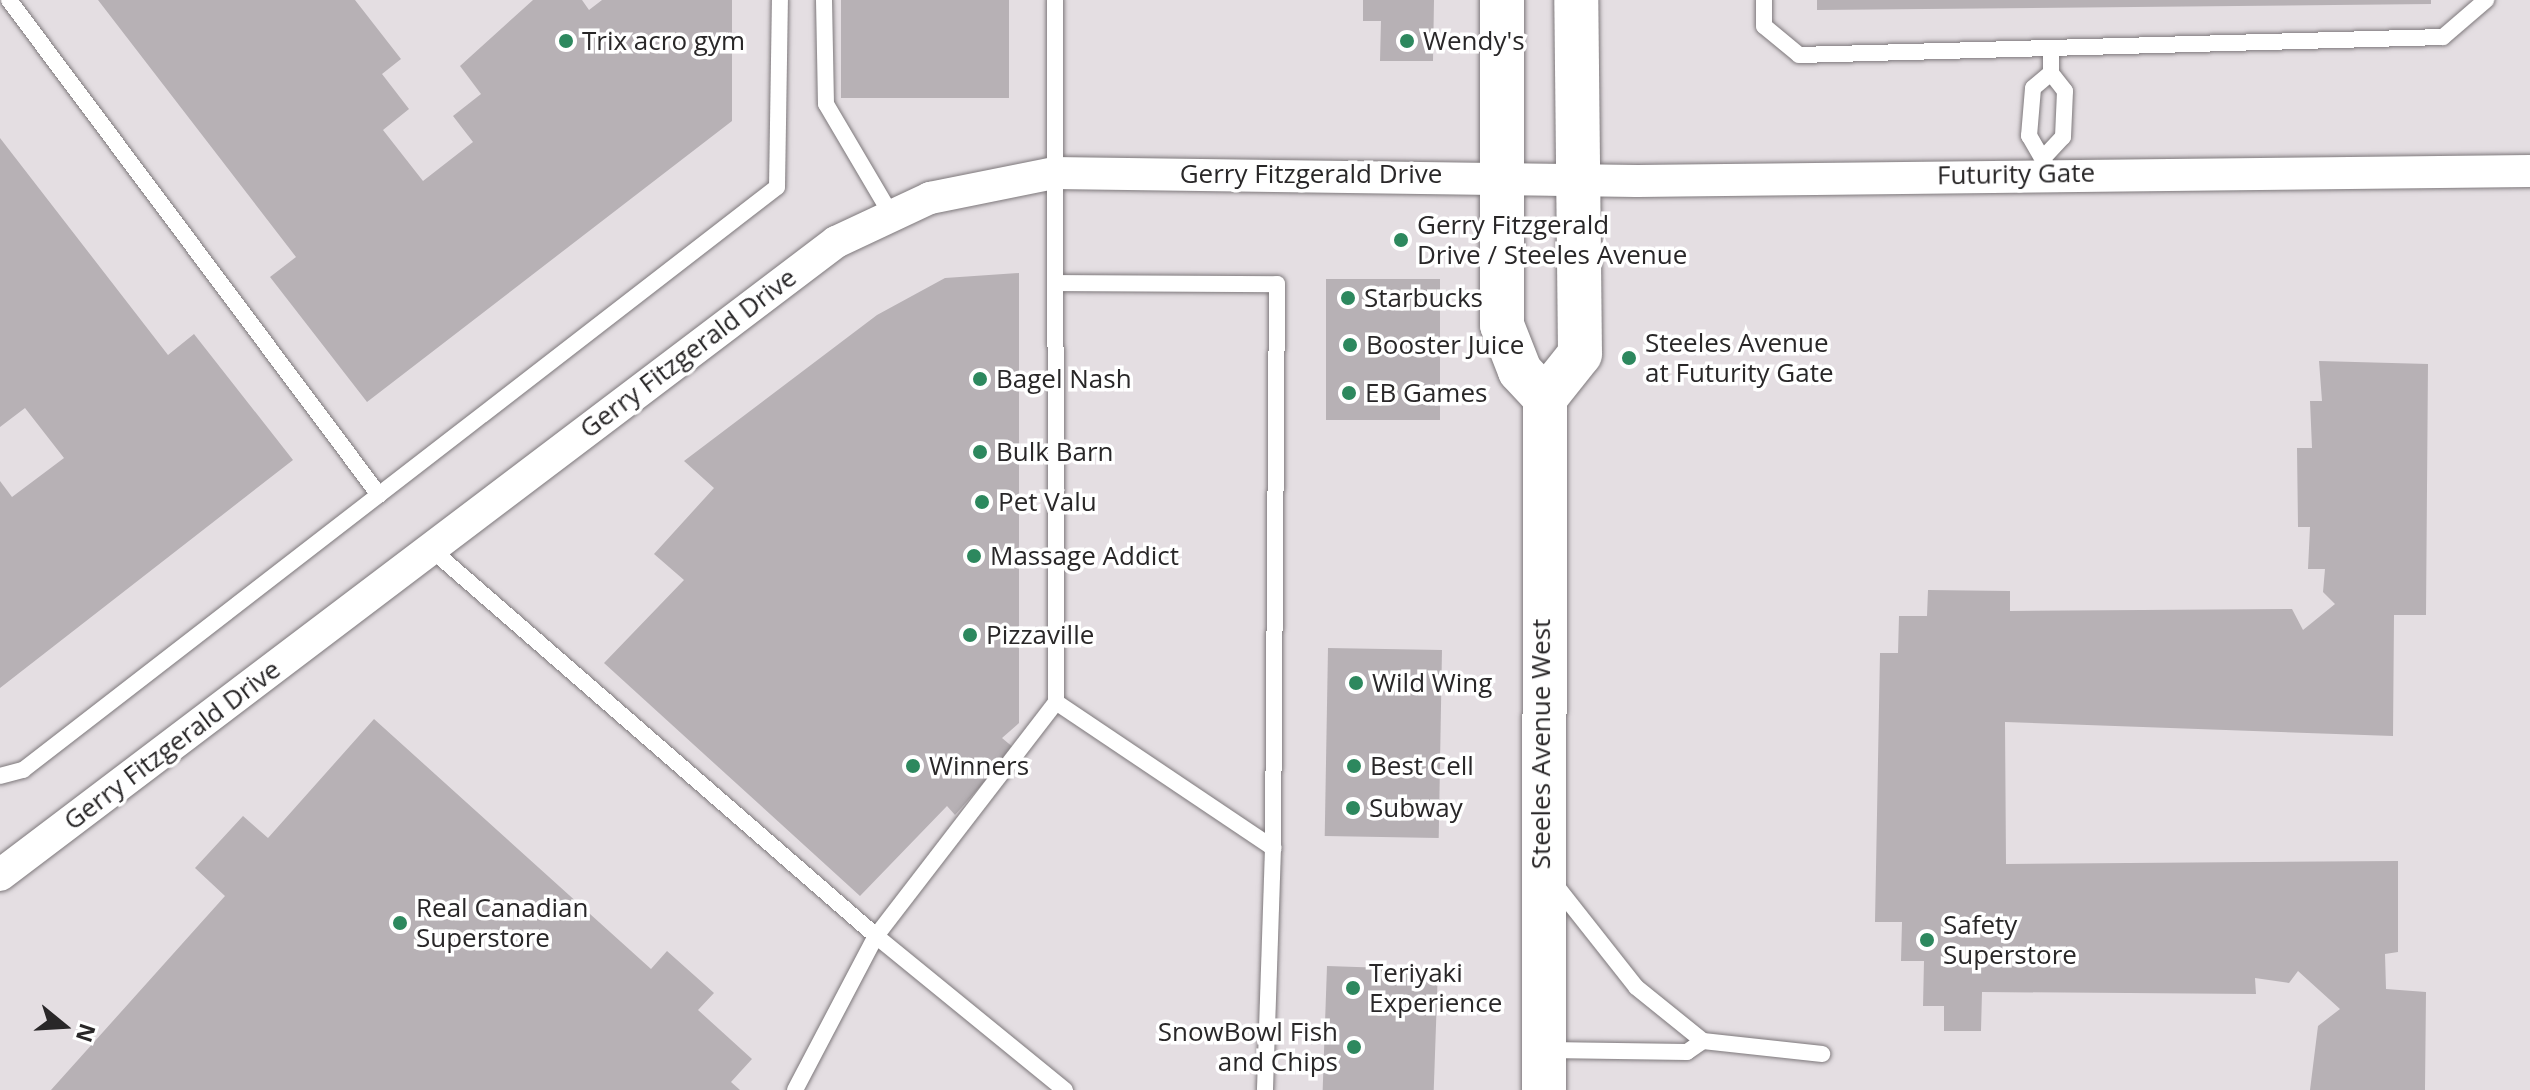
<!DOCTYPE html>
<html>
<head>
<meta charset="utf-8">
<style>
  body { margin:0 }
  #map { position:relative; width:2530px; height:1090px; overflow:hidden; background:#e4dee2; font-family:"Open Sans",sans-serif }
  div>[style] { position:absolute }
  .building>* { inset:0; background:#b7b1b5; transform-origin:0 0 }
  .roads { filter:drop-shadow(0 0 2px #7d787b) drop-shadow(0 0 2px #7d787b) }
  .service>* { height:16px; margin:-8px; padding:0 8px; transform-origin:8px; border-radius:8px; background:#fff }
  .minor>* { height:32px; margin:-16px; padding:0 16px; transform-origin:16px; border-radius:16px; background:#fff }
  .secondary>* { height:44px; margin:-22px; padding:0 22px; transform-origin:22px; border-radius:22px; background:#fff }
  .dots>* { width:22px; height:22px; translate:-50% -50%; box-sizing:border-box; border:4px solid #fff; border-radius:50% }
  span { translate:-50% -50%; white-space:nowrap; text-align:center; line-height:1.15; -webkit-text-stroke:7px #fff; paint-order:stroke }
  .poi-label { font-size:26px; color:#292728 }
  .left { translate:0 -50%; text-align:left }
  .right { translate:-100% -50%; text-align:right }
  .street-label { font-size:26px; color:#292728 }
  .north { position:absolute; left:24px; top:986px; width:80px; height:80px; -webkit-text-stroke:6px #fff; paint-order:stroke; rotate:108deg; font-size:22px; font-weight:700; line-height:32px; text-align:center; color:#292728 }
  .north::after { content:''; display:block; margin:auto; width:28px; height:36px; background:#292728; clip-path:polygon(50% 0,100% 100%,50% 72%,0 100%) }
</style>
</head>
<body>
<div id="map">
  <div class="building">
    <div style="clip-path:polygon(98px 0,355px 0,401px 59px,382px 74px,409px 109px,383px 130px,423px 181px,473px 142px,453px 116px,481px 94px,460px 66px,533px 0,582px 0,589px 10px,602px 0,732px 0,732px 121px,367px 402px,270px 277px,296px 257px)"></div>
    <div style="left:841px;top:0;width:168px;height:98px"></div>
    <div style="clip-path:polygon(1363px 0,1434px 0,1433px 61px,1380px 61px,1381px 21px,1363px 21px)"></div>
    <div style="clip-path:polygon(1817px 0,2431px 0,2431px 4px,1817px 10px)"></div>
    <div style="clip-path:polygon(0 138px,168px 355px,194px 334px,293px 460px,0 688px,0 481px,12px 497px,64px 458px,25px 408px,0 427px)"></div>
    <div style="clip-path:polygon(1019px 273px,1019px 723px,1002px 738px,1014px 748px,955px 815px,947px 806px,860px 896px,604px 663px,684px 580px,654px 554px,714px 488px,684px 461px,877px 315px,945px 278px)"></div>
    <div style="left:1440px;top:279px;width:141px;height:114px;rotate:90deg"></div>
    <div style="clip-path:polygon(2319px 361px,2428px 364px,2426px 615px,2394px 615px,2393px 736px,2005px 722px,2006px 864px,2398px 861px,2398px 952px,2385px 954px,2386px 989px,2426px 992px,2425px 1090px,2310px 1090px,2318px 1026px,2340px 1009px,2298px 971px,2289px 983px,2255px 978px,2256px 994px,1982px 992px,1981px 1031px,1944px 1031px,1944px 1006px,1923px 1006px,1924px 961px,1901px 961px,1902px 922px,1875px 922px,1880px 653px,1898px 653px,1899px 616px,1927px 616px,1928px 590px,2010px 591px,2010px 611px,2292px 609px,2303px 630px,2335px 604px,2323px 592px,2325px 569px,2308px 569px,2310px 527px,2298px 527px,2297px 448px,2312px 448px,2310px 401px,2322px 401px)"></div>
    <div style="left:1328px;top:648px;width:114px;height:188px;rotate:1deg"></div>
    <div style="clip-path:polygon(374px 719px,651px 969px,667px 951px,714px 993px,698px 1010px,752px 1059px,731px 1082px,740px 1090px,51px 1090px,225px 896px,195px 868px,243px 816px,268px 838px)"></div>
    <div style="left:1327px;top:966px;width:111px;height:124px;rotate:2deg"></div>
  </div>
  <div class="roads">
    <div class="service">
      <div style="left:9px;top:0;width:618px;rotate:53.22deg"></div>
      <div style="left:824px;top:0;width:104px;rotate:88.9deg"></div>
      <div style="left:826px;top:104px;width:130px;rotate:59.5deg"></div>
      <div style="left:1764px;top:0;width:26px;rotate:90deg"></div>
      <div style="left:1764px;top:26px;width:45px;rotate:39.6deg"></div>
      <div style="left:1799px;top:55px;width:644px;rotate:-1.6deg"></div>
      <div style="left:2443px;top:37px;width:57px;rotate:-40.7deg"></div>
      <div style="left:2046px;top:155px;width:25px;rotate:-47deg"></div>
      <div style="left:2063px;top:137px;width:46px;rotate:-87.5deg"></div>
      <div style="left:2065px;top:91px;width:23px;rotate:-128deg"></div>
      <div style="left:2051px;top:73px;width:25px;rotate:-90deg"></div>
      <div style="left:2046px;top:165px;width:34px;rotate:-120deg"></div>
      <div style="left:2029px;top:136px;width:48px;rotate:-85.2deg"></div>
      <div style="left:2033px;top:88px;width:23px;rotate:-40deg"></div>
      <div style="left:1055px;top:283px;width:222px;rotate:0.3deg"></div>
      <div style="left:1277px;top:284px;width:564px;rotate:90.41deg"></div>
      <div style="left:431px;top:549px;width:590px;rotate:41.01deg"></div>
      <div style="left:876px;top:936px;width:244px;rotate:39.2deg"></div>
      <div style="left:1056px;top:702px;width:262px;rotate:33.9deg"></div>
      <div style="left:1273px;top:848px;width:242px;rotate:91.9deg"></div>
      <div style="left:0;top:776px;width:24px;rotate:-15deg"></div>
      <div style="left:23px;top:770px;width:953px;rotate:-37.71deg"></div>
      <div style="left:777px;top:187px;width:187px;rotate:-89.1deg"></div>
      <div style="left:1554px;top:883px;width:132px;rotate:51.7deg"></div>
      <div style="left:1636px;top:987px;width:86px;rotate:38.9deg"></div>
      <div style="left:1703px;top:1041px;width:120px;rotate:6.2deg"></div>
      <div style="left:1548px;top:1050px;width:139px;rotate:0.8deg"></div>
      <div style="left:1687px;top:1052px;width:19px;rotate:-35deg"></div>
      <div style="left:795px;top:1090px;width:174px;rotate:-62.3deg"></div>
      <div style="left:876px;top:936px;width:295px;rotate:-52.4deg"></div>
      <div style="left:1056px;top:702px;width:702px;rotate:-90.08deg"></div>
    </div>
    <div class="minor">
      <div style="left:0;top:875px;width:1049px;rotate:-37.13deg"></div>
      <div style="left:836px;top:242px;width:104px;rotate:-25.1deg"></div>
      <div style="left:930px;top:198px;width:126px;rotate:-11.4deg"></div>
      <div style="left:1054px;top:173px;width:583px;rotate:0.79deg"></div>
      <div style="left:1637px;top:181px;width:893px;rotate:-0.64deg"></div>
    </div>
    <div class="secondary">
      <div style="left:1502px;top:0;width:325px;rotate:90deg"></div>
      <div style="left:1502px;top:325px;width:49px;rotate:68.6deg"></div>
      <div style="left:1520px;top:371px;width:37px;rotate:47deg"></div>
      <div style="left:1544px;top:1090px;width:692px;rotate:-89.92deg"></div>
      <div style="left:1545px;top:398px;width:56px;rotate:-51.5deg"></div>
      <div style="left:1580px;top:354px;width:354px;rotate:-90.6deg"></div>
    </div>
  </div>
  <div class="dots">
    <div style="left:566px;top:41px;background:#2d885e"></div>
    <div style="left:1407px;top:41px;background:#2d885e"></div>
    <div style="left:1401px;top:240px;background:#2d885e"></div>
    <div style="left:1348px;top:298px;background:#2d885e"></div>
    <div style="left:1350px;top:345px;background:#2d885e"></div>
    <div style="left:1629px;top:358px;background:#2d885e"></div>
    <div style="left:980px;top:379px;background:#2d885e"></div>
    <div style="left:1349px;top:393px;background:#2d885e"></div>
    <div style="left:980px;top:452px;background:#2d885e"></div>
    <div style="left:982px;top:502px;background:#2d885e"></div>
    <div style="left:974px;top:556px;background:#2d885e"></div>
    <div style="left:970px;top:635px;background:#2d885e"></div>
    <div style="left:1356px;top:683px;background:#2d885e"></div>
    <div style="left:913px;top:766px;background:#2d885e"></div>
    <div style="left:1354px;top:766px;background:#2d885e"></div>
    <div style="left:1353px;top:808px;background:#2d885e"></div>
    <div style="left:400px;top:923px;background:#2d885e"></div>
    <div style="left:1927px;top:940px;background:#2d885e"></div>
    <div style="left:1353px;top:988px;background:#2d885e"></div>
    <div style="left:1354px;top:1047px;background:#2d885e"></div>
  </div>
  <div class="poi-label">
    <span class="left" style="left:582px;top:41px">Trix acro gym</span>
    <span class="left" style="left:1423px;top:41px">Wendy's</span>
    <span class="left" style="left:1417px;top:240px">Gerry Fitzgerald<br>Drive / Steeles Avenue</span>
    <span class="left" style="left:1364px;top:298px">Starbucks</span>
    <span class="left" style="left:1645px;top:358px">Steeles Avenue<br>at Futurity Gate</span>
    <span class="left" style="left:1366px;top:345px">Booster Juice</span>
    <span class="left" style="left:996px;top:379px">Bagel Nash</span>
    <span class="left" style="left:1365px;top:393px">EB Games</span>
    <span class="left" style="left:996px;top:452px">Bulk Barn</span>
    <span class="left" style="left:998px;top:502px">Pet Valu</span>
    <span class="left" style="left:990px;top:556px">Massage Addict</span>
    <span class="left" style="left:986px;top:635px">Pizzaville</span>
    <span class="left" style="left:1372px;top:683px">Wild Wing</span>
    <span class="left" style="left:929px;top:766px">Winners</span>
    <span class="left" style="left:1370px;top:766px">Best Cell</span>
    <span class="left" style="left:1369px;top:808px">Subway</span>
    <span class="left" style="left:416px;top:923px">Real Canadian<br>Superstore</span>
    <span class="left" style="left:1943px;top:940px">Safety<br>Superstore</span>
    <span class="left" style="left:1369px;top:988px">Teriyaki<br>Experience</span>
    <span class="right" style="left:1338px;top:1047px">SnowBowl Fish<br>and Chips</span>
  </div>
  <div class="street-label">
    <span style="left:1311px;top:174px">Gerry Fitzgerald Drive</span>
    <span style="left:2016px;top:174px;rotate:-1deg">Futurity Gate</span>
    <span style="left:688px;top:353px;rotate:-37deg">Gerry Fitzgerald Drive</span>
    <span style="left:1541px;top:744px;rotate:-90deg">Steeles Avenue West</span>
    <span style="left:172px;top:745px;rotate:-37deg">Gerry Fitzgerald Drive</span>
  </div>
  <div class="north">N</div>
</div>
</body>
</html>
